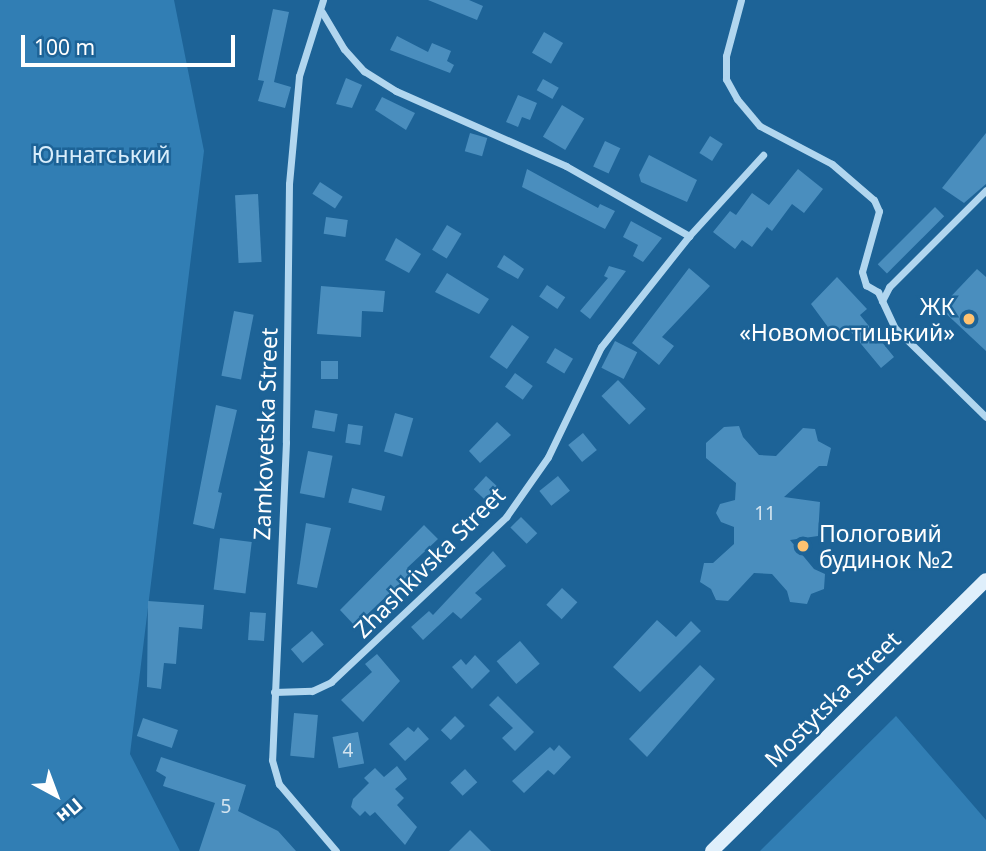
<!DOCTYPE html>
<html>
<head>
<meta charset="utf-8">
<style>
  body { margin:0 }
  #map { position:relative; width:986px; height:851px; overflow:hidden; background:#1d6397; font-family:"Noto Sans",sans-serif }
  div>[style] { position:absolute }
  .green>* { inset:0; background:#317eb4 }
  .building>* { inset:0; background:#4a8ebe; transform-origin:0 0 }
  .street>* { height:7px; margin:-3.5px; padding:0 3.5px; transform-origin:3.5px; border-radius:3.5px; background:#b1d6ef }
  .secondary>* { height:14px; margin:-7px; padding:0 7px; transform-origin:7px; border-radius:7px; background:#dfeffb }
  .dots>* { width:19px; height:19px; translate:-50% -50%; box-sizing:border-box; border:4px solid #1d6397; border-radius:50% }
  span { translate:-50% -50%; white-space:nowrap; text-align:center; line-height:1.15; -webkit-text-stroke:5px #1d6397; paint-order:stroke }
  .number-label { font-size:19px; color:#d2e3ef }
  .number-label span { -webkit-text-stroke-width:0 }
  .park-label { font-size:23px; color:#d8edfb }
  .poi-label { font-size:23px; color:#fff }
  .right { translate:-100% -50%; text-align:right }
  .left { translate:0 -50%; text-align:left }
  .street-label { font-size:23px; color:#fff }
  .north { position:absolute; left:21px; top:760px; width:70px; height:70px; -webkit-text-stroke:5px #1d6397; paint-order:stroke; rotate:139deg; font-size:19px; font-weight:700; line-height:28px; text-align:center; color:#fff }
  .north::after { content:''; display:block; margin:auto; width:24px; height:32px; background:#fff; clip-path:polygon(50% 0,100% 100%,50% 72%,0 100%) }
  .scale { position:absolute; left:21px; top:35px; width:214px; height:32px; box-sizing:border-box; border:4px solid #fff; border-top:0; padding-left:9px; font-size:21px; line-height:24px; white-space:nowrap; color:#fff; -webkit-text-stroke:5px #1d6397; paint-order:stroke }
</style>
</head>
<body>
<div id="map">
  <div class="green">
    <div style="clip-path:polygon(0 0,174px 0,204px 151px,130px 754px,180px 851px,0 851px)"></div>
    <div style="clip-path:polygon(896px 716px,986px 820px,986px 851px,760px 851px)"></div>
  </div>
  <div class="building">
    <div style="clip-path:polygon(428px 0,469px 0,483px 6px,477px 20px)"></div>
    <div style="clip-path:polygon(273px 9px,289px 12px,274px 82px,291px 87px,285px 108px,258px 101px,264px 81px,258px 80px)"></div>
    <div style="left:544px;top:32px;width:22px;height:24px;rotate:30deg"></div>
    <div style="clip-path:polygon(397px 36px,428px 52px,432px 43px,451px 51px,447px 61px,454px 65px,450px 73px,390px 50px)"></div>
    <div style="clip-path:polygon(346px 78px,362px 85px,352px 108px,336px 104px)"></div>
    <div style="left:543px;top:79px;width:18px;height:13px;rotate:29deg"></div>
    <div style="clip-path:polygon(518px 95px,537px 103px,530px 120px,522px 117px,518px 127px,506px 122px)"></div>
    <div style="clip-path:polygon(382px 97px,415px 113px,406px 130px,375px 110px)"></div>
    <div style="left:562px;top:105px;width:26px;height:37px;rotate:31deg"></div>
    <div style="left:470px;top:133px;width:18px;height:19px;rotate:16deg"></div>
    <div style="clip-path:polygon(986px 133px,986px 184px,964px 203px,942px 188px)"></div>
    <div style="left:710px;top:136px;width:15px;height:20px;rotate:32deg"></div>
    <div style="left:605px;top:141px;width:17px;height:28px;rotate:25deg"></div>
    <div style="clip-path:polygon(649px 155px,697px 180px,687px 202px,641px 182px,639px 175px)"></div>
    <div style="clip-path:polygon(527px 169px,598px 208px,600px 204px,615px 211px,605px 229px,522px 187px)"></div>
    <div style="clip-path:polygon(798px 169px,823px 189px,804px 213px,792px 204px,772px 231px,767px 227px,752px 247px,742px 240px,735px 249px,713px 232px,730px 211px,736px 215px,752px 193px,769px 205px)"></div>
    <div style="left:320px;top:182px;width:27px;height:14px;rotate:33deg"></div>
    <div style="left:258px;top:194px;width:68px;height:23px;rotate:87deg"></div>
    <div style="left:935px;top:207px;width:13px;height:81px;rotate:45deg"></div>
    <div style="left:326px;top:217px;width:22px;height:17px;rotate:8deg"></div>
    <div style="clip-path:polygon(631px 221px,662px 238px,643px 262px,633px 256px,638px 245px,623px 237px)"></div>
    <div style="left:447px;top:225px;width:17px;height:29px;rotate:31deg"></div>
    <div style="clip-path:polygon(396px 238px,421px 254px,409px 273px,385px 260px)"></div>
    <div style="clip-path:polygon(504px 255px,524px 269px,518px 279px,497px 267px)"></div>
    <div style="clip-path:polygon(609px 266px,626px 271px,590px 319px,580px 311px,608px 278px,604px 276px)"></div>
    <div style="clip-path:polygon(689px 268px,710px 286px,662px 337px,674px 346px,659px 365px,632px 343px)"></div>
    <div style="clip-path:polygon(977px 269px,986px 277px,986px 351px,940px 308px)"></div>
    <div style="clip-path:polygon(447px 273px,489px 299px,479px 314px,435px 292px)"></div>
    <div style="clip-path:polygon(837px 277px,867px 309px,860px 315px,894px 357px,881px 368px,847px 327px,836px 338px,811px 304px)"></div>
    <div style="left:547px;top:285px;width:22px;height:14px;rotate:34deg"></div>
    <div style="clip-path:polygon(321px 286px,385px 291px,383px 312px,362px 311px,361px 337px,317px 334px)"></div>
    <div style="left:234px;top:311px;width:20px;height:66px;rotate:11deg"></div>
    <div style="left:512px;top:325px;width:21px;height:39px;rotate:35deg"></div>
    <div style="left:615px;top:341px;width:25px;height:30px;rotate:27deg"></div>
    <div style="left:555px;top:348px;width:21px;height:17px;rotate:31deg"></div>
    <div style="left:321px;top:361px;width:17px;height:18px"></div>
    <div style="left:515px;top:373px;width:22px;height:17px;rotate:36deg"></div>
    <div style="left:618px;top:380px;width:40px;height:23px;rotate:46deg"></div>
    <div style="clip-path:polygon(216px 405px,237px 410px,218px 492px,222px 493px,214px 529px,193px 524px)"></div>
    <div style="left:315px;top:410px;width:23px;height:18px;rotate:10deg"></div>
    <div style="left:395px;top:413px;width:19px;height:40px;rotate:16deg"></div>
    <div style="clip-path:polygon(497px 422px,511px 435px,480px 463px,469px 451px)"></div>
    <div style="left:348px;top:424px;width:15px;height:19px;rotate:8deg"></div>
    <div style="clip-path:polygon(739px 426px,743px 437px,759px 455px,776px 456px,803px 428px,815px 429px,818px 441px,831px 448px,827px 466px,819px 466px,784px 497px,820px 502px,818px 536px,790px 540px,814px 569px,825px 574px,824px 589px,811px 594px,807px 604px,790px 602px,787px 591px,772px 574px,754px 573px,728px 601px,716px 600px,711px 589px,700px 582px,704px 563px,713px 563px,734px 544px,734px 527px,721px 522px,716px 513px,720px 504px,735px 500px,736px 483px,706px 458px,706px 443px,724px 427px)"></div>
    <div style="left:583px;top:433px;width:22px;height:19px;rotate:51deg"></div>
    <div style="left:308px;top:451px;width:25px;height:43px;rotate:11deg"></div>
    <div style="left:486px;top:476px;width:21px;height:18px;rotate:43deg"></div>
    <div style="left:558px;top:476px;width:19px;height:24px;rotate:51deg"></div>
    <div style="left:352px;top:488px;width:34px;height:15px;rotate:14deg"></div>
    <div style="left:521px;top:517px;width:23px;height:15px;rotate:45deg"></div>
    <div style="clip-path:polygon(306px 523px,331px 528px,317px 588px,297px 584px)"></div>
    <div style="clip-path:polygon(424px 525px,438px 539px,407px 568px,412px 572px,355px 626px,340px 610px)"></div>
    <div style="left:220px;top:538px;width:32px;height:52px;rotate:7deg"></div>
    <div style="clip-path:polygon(493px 551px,506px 566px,475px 593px,482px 599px,461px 619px,453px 612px,423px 640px,411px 627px,429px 611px,433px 615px)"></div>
    <div style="left:562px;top:588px;width:21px;height:23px;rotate:43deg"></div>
    <div style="clip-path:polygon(148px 601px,204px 605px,202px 629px,179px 627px,176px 664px,164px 663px,161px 689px,147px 687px)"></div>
    <div style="left:250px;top:612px;width:16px;height:28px;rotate:4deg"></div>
    <div style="clip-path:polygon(657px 620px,676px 637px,691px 621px,701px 631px,640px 692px,613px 667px)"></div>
    <div style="left:312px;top:631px;width:18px;height:28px;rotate:49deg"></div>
    <div style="left:520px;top:641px;width:30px;height:31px;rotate:49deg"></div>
    <div style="clip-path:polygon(377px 654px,400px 681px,363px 722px,341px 700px,372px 672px,365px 664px)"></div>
    <div style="clip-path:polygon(475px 655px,490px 671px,472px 689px,452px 667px,461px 659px,466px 665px)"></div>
    <div style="clip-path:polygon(700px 665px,715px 679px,647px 757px,629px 739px)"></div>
    <div style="clip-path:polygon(498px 696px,534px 732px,515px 751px,502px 738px,513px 728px,489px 705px)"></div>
    <div style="left:294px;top:713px;width:24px;height:43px;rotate:5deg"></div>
    <div style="left:455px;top:716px;width:14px;height:20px;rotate:45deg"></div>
    <div style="left:143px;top:718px;width:37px;height:19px;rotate:19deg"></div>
    <div style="clip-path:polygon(408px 727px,414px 732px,418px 727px,429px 739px,405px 761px,389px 744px)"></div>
    <div style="left:358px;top:732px;width:32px;height:26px;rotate:79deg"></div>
    <div style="clip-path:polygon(559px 745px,571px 757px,554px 775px,548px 770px,524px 793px,512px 781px,550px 747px,554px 751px)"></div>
    <div style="clip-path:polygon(161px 757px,246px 785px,238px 811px,278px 831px,296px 851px,199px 851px,215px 803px,163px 786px,166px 777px,156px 771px)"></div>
    <div style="clip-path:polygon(397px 766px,407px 779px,395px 789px,404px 798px,397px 805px,417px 827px,405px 845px,375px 812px,370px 816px,365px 811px,360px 816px,351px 807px,353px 799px,369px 783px,364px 778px,375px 768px,384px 777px)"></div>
    <div style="left:465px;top:769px;width:18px;height:20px;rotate:47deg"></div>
    <div style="clip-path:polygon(470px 830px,491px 851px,449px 851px)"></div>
  </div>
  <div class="street">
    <div style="left:323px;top:0;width:80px;rotate:107.5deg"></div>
    <div style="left:299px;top:76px;width:108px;rotate:95.3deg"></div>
    <div style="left:289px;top:184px;width:258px;rotate:90.7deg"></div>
    <div style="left:286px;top:442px;width:318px;rotate:92.5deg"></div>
    <div style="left:272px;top:760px;width:25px;rotate:74deg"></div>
    <div style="left:279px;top:784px;width:88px;rotate:49.6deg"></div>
    <div style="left:741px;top:0;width:58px;rotate:105deg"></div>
    <div style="left:726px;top:56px;width:23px;rotate:90deg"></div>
    <div style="left:726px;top:79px;width:23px;rotate:61deg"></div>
    <div style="left:737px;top:99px;width:35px;rotate:50deg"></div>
    <div style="left:760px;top:126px;width:81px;rotate:27.8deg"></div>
    <div style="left:832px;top:164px;width:55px;rotate:40.6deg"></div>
    <div style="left:874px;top:200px;width:12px;rotate:66deg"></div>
    <div style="left:879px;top:211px;width:63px;rotate:105.6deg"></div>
    <div style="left:862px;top:272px;width:14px;rotate:73deg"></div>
    <div style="left:866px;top:285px;width:14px;rotate:30deg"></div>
    <div style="left:878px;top:292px;width:40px;rotate:65deg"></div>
    <div style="left:895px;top:328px;width:127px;rotate:44.4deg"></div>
    <div style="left:322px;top:12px;width:43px;rotate:59.3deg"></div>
    <div style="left:344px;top:49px;width:30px;rotate:48deg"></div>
    <div style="left:364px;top:71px;width:38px;rotate:32deg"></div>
    <div style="left:396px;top:91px;width:186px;rotate:23.8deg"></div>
    <div style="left:566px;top:166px;width:142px;rotate:29.6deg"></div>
    <div style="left:882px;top:301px;width:16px;rotate:-63deg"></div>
    <div style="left:889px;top:287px;width:137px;rotate:-45deg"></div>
    <div style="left:274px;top:692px;width:38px;rotate:-2deg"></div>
    <div style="left:312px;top:691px;width:21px;rotate:-25deg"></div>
    <div style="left:331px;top:682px;width:241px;rotate:-43.3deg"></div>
    <div style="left:506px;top:517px;width:73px;rotate:-55deg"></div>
    <div style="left:548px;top:457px;width:122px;rotate:-64.3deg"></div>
    <div style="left:601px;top:347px;width:142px;rotate:-51.6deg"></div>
    <div style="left:689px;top:236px;width:110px;rotate:-47.6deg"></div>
  </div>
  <div class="secondary">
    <div style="left:712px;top:851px;width:385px;rotate:-44.7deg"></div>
  </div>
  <div class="dots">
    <div style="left:969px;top:319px;background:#fec270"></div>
    <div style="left:803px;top:546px;background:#fec270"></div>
  </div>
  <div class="number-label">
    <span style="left:765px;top:514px">11</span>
    <span style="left:348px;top:751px">4</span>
    <span style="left:226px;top:807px">5</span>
  </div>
  <div class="park-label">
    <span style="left:101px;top:154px">Юннатський</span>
  </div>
  <div class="poi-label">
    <span class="right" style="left:955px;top:319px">ЖК<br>«Новомостицький»</span>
    <span class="left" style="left:819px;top:546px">Пологовий<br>будинок №2</span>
  </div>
  <div class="street-label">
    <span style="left:265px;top:434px;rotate:-88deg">Zamkovetska Street</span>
    <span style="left:429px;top:562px;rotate:-45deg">Zhashkivska Street</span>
    <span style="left:832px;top:699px;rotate:-45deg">Mostytska Street</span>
  </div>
  <div class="north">Пн</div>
  <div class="scale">100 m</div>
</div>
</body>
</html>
